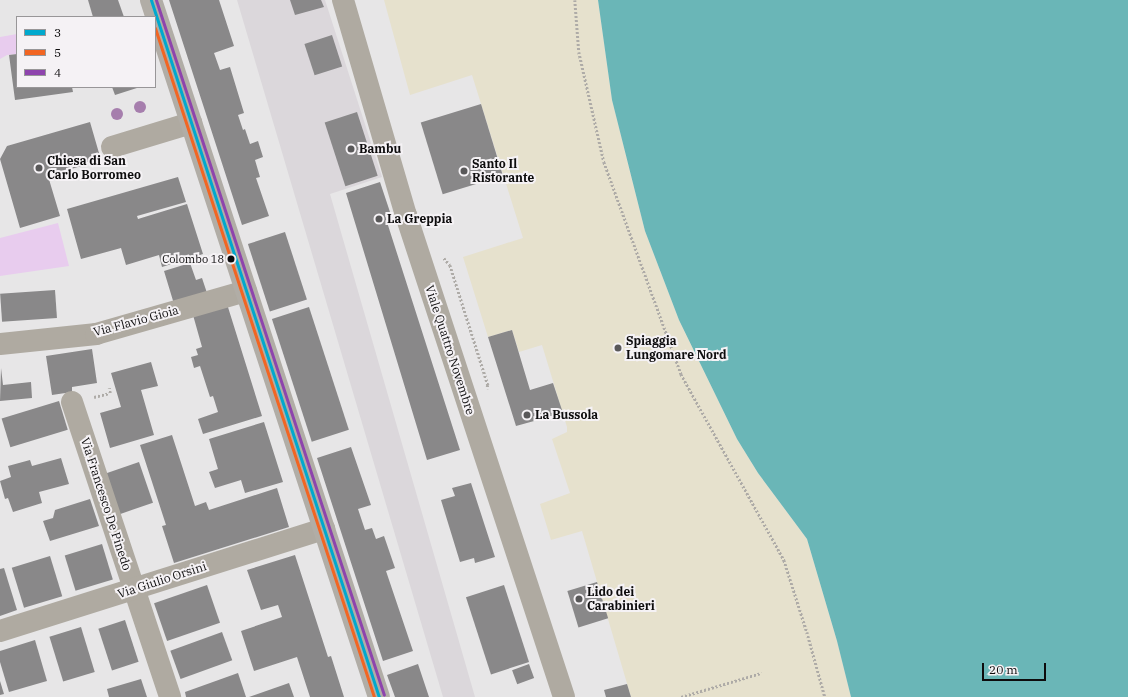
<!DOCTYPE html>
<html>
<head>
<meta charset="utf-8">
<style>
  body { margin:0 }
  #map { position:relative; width:1128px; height:697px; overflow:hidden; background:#e7e6e7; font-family:"IBM Plex Serif",serif }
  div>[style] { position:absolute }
  .built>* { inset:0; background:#dbd7db }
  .green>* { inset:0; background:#e8ccee }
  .sand>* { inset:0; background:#e6e1cd }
  .water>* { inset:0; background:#6ab6b7 }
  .building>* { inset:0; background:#898889; transform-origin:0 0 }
  .path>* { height:2.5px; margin-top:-1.25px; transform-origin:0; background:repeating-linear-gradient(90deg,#aeaba7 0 2px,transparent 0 4px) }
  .minor>* { height:22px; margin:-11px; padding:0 11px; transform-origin:11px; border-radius:11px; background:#afaaa1 }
  .major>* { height:22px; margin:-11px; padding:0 11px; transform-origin:11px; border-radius:11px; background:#b1ada6 }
  .bus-1>* { height:3px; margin:-1.5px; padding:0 1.5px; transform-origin:1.5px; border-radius:1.5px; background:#00a9ce }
  .bus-2>* { height:3px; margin:-1.5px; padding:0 1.5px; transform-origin:1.5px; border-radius:1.5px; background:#f26522 }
  .bus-3>* { height:3px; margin:-1.5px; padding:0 1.5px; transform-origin:1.5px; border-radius:1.5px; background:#8e44ad }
  .trees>* { width:12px; height:12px; margin:-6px; border-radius:50%; background:#a67ead }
  .dots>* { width:11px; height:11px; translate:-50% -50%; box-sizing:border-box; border:2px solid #f5f2f5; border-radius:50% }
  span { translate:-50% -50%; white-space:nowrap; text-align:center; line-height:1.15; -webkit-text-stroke:4px #f5f2f5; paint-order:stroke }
  .bus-label { font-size:11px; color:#0d0c0d }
  .right { translate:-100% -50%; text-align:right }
  .poi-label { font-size:12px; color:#0d0c0d; font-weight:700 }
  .left { translate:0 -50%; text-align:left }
  .street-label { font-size:12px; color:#0d0c0d }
  .legend { position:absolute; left:16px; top:16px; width:140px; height:72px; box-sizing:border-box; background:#f5f2f5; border:1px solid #989698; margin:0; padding:5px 7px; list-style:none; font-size:12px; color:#0d0c0d }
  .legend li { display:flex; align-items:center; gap:8px; height:20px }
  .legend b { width:20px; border:1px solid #989698 }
  .scale { position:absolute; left:982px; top:663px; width:64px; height:18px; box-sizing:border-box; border:2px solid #0d0c0d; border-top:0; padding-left:5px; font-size:12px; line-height:14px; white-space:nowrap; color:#0d0c0d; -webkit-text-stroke:3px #f5f2f5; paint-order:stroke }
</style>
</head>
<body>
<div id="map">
  <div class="built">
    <div style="clip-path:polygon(237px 0,325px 0,382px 177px,330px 194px,475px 697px,443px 697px)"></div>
  </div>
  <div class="green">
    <div style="clip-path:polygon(17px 34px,17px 54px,7px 55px,0 59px,0 37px)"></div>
    <div style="clip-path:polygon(58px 223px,69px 266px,0 276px,0 238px)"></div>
  </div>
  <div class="sand">
    <div style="clip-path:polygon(384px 0,598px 0,612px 100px,645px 231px,679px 320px,737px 439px,758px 473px,807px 539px,837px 641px,851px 697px,631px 697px,582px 531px,551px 540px,540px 504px,570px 493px,552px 439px,567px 432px,567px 427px,542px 345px,519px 352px,512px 330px,488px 337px,463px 257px,523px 238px,472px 75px,410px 95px)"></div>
  </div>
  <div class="water">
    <div style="clip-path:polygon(598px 0,1128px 0,1128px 697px,851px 697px,837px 641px,807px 539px,758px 473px,737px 439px,679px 320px,645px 231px,612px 100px)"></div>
  </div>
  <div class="building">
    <div style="clip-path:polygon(88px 0,118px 0,124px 17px,93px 17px)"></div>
    <div style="clip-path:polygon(169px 0,219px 0,234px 46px,214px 53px,220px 70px,230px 67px,244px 113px,238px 115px,243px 130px,245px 129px,250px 144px,258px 141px,263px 157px,255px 160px,260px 177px,256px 178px,269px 216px,242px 225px)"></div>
    <div style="clip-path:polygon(290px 0,321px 0,324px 7px,295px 15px)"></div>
    <div style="left:332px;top:35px;width:33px;height:29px;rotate:72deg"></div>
    <div style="clip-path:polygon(17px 54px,17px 87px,72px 87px,73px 92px,15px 100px,9px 55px)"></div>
    <div style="clip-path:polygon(112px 87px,140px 87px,115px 95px)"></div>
    <div style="left:481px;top:104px;width:75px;height:63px;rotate:73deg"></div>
    <div style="left:357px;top:112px;width:67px;height:34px;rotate:72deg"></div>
    <div style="clip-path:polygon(90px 122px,101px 160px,48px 176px,60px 216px,20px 228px,0 159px,7px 146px)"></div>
    <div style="clip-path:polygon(178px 177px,186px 202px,137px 216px,138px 219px,187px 204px,203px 254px,162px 267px,159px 255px,126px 265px,121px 248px,81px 259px,67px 209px)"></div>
    <div style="clip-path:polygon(380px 182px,390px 212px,385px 214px,386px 219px,460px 450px,427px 460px,346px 193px)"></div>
    <div style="left:285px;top:232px;width:71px;height:39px;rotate:72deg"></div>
    <div style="clip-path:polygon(190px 263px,196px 280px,202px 278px,207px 293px,174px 304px,164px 271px)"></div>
    <div style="left:55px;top:290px;width:28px;height:55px;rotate:86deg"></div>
    <div style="clip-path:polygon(227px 304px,262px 416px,203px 434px,198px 419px,218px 412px,213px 396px,210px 397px,200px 366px,194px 368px,191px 357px,198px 355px,196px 349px,202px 347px,193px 315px)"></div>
    <div style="left:309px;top:307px;width:129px;height:39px;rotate:72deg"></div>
    <div style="clip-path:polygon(512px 330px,530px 390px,553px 383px,563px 413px,516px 426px,488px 337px)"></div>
    <div style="clip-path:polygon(92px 349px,97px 383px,72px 387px,72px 392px,52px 395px,46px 356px)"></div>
    <div style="clip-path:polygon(151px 362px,158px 386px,141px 390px,154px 435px,110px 448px,100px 413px,121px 407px,111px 373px)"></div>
    <div style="clip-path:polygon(1px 368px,3px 385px,31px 382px,32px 398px,0 401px)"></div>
    <div style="left:59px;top:401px;width:30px;height:60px;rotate:73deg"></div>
    <div style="clip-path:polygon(264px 422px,283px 482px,245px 493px,241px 480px,215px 488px,209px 472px,218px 469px,209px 439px)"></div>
    <div style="clip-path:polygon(172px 435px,195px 506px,206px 502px,209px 510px,277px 488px,289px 527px,174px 563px,162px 526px,166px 525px,140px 445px)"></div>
    <div style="clip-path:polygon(351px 447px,371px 505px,358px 509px,365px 530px,372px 528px,376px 539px,384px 536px,395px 568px,386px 571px,413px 651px,383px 661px,317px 458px)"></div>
    <div style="clip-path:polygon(61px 458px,69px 484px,39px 492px,42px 503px,13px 512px,8px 498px,5px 499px,0 481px,11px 477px,8px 466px,30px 460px,32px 466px)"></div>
    <div style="left:139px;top:462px;width:43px;height:36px;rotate:71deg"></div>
    <div style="clip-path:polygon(471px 483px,495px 557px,475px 563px,474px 558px,460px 562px,441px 500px,455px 496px,452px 488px)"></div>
    <div style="clip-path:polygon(90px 499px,99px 526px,50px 541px,43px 521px,53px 518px,55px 510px)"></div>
    <div style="left:102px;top:544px;width:37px;height:39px;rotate:73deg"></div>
    <div style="clip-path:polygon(295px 555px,328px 657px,331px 656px,344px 697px,310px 697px,297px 657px,254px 671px,241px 631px,282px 617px,278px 605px,261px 610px,247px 570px)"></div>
    <div style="left:50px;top:556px;width:42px;height:40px;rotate:73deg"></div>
    <div style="clip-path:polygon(4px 568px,17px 610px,0 616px,0 569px)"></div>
    <div style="left:597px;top:582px;width:38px;height:31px;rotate:73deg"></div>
    <div style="left:207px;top:585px;width:40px;height:56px;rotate:71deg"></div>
    <div style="left:504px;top:585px;width:81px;height:40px;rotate:72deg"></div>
    <div style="left:125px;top:620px;width:44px;height:28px;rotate:72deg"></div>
    <div style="left:81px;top:627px;width:47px;height:33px;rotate:73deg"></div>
    <div style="left:222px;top:632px;width:30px;height:55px;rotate:70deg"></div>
    <div style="clip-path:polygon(35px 640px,47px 681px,9px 692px,0 662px,0 651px)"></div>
    <div style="clip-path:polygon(418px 664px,429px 697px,395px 697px,387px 675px)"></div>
    <div style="left:529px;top:664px;width:15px;height:18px;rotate:70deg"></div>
    <div style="clip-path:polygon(238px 673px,246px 697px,186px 697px,185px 692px)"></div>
    <div style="clip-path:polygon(141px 679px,147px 697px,109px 697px,107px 689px)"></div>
    <div style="clip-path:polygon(0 681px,4px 694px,0 695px)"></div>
    <div style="clip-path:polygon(289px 683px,294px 697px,249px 697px)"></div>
    <div style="clip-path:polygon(627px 684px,631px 697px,606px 697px,604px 690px)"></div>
  </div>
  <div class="path">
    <div style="left:575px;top:0;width:52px;rotate:85.6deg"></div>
    <div style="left:579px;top:52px;width:113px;rotate:77.2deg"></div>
    <div style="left:604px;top:162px;width:226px;rotate:70deg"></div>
    <div style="left:681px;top:374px;width:213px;rotate:61deg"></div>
    <div style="left:784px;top:560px;width:76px;rotate:72.3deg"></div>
    <div style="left:807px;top:632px;width:67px;rotate:74.5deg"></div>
    <div style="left:444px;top:258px;width:9px;rotate:49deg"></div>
    <div style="left:450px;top:265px;width:126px;rotate:72.4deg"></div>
    <div style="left:488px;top:385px;width:4px;rotate:104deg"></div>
    <div style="left:94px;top:397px;width:16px;rotate:-14deg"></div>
    <div style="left:110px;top:393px;width:5px;rotate:-101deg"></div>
    <div style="left:681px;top:697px;width:84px;rotate:-16.7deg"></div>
  </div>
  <div class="minor">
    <div style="left:343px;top:0;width:224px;rotate:73.7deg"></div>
    <div style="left:406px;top:215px;width:507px;rotate:71.85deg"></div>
    <div style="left:112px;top:147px;width:83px;rotate:-16.9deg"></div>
    <div style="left:0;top:344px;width:97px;rotate:-5.9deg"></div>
    <div style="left:96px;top:334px;width:156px;rotate:-16deg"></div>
    <div style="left:72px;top:402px;width:311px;rotate:71.6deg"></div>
    <div style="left:0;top:631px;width:340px;rotate:-17.5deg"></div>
  </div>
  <div class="major">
    <div style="left:151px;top:0;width:733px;rotate:71.89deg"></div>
  </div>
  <div class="bus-1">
    <div style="left:151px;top:0;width:733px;rotate:71.89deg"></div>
  </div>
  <div class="bus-2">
    <div style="left:155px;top:28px;width:704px;rotate:71.87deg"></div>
  </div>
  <div class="bus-3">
    <div style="left:156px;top:0;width:731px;rotate:71.84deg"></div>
  </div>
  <div class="trees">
    <div style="left:140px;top:107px"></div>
    <div style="left:117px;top:114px"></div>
  </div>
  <div class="dots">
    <div style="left:351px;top:149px;background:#595859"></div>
    <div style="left:39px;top:168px;background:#595859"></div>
    <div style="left:464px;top:171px;background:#595859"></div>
    <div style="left:379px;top:219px;background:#595859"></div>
    <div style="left:231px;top:259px;background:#0d0c0d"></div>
    <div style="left:618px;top:348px;background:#595859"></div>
    <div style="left:527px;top:415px;background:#595859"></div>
    <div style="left:579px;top:599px;background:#595859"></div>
  </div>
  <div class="bus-label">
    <span class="right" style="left:224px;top:259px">Colombo 18</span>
  </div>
  <div class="poi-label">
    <span class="left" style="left:359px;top:149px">Bambu</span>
    <span class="left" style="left:47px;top:168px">Chiesa di San<br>Carlo Borromeo</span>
    <span class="left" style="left:472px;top:171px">Santo Il<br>Ristorante</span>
    <span class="left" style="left:387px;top:219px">La Greppia</span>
    <span class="left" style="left:626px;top:348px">Spiaggia<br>Lungomare Nord</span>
    <span class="left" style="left:535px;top:415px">La Bussola</span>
    <span class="left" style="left:587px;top:599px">Lido dei<br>Carabinieri</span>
  </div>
  <div class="street-label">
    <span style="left:136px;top:321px;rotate:-15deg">Via Flavio Gioia</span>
    <span style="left:450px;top:350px;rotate:72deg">Viale Quattro Novembre</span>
    <span style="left:106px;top:504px;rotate:72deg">Via Francesco De Pinedo</span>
    <span style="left:162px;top:580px;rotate:-18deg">Via Giulio Orsini</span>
  </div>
  <ul class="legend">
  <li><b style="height:5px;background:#00a9ce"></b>3</li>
  <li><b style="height:5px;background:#f26522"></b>5</li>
  <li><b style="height:5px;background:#8e44ad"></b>4</li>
  </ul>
  <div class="scale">20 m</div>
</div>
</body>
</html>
